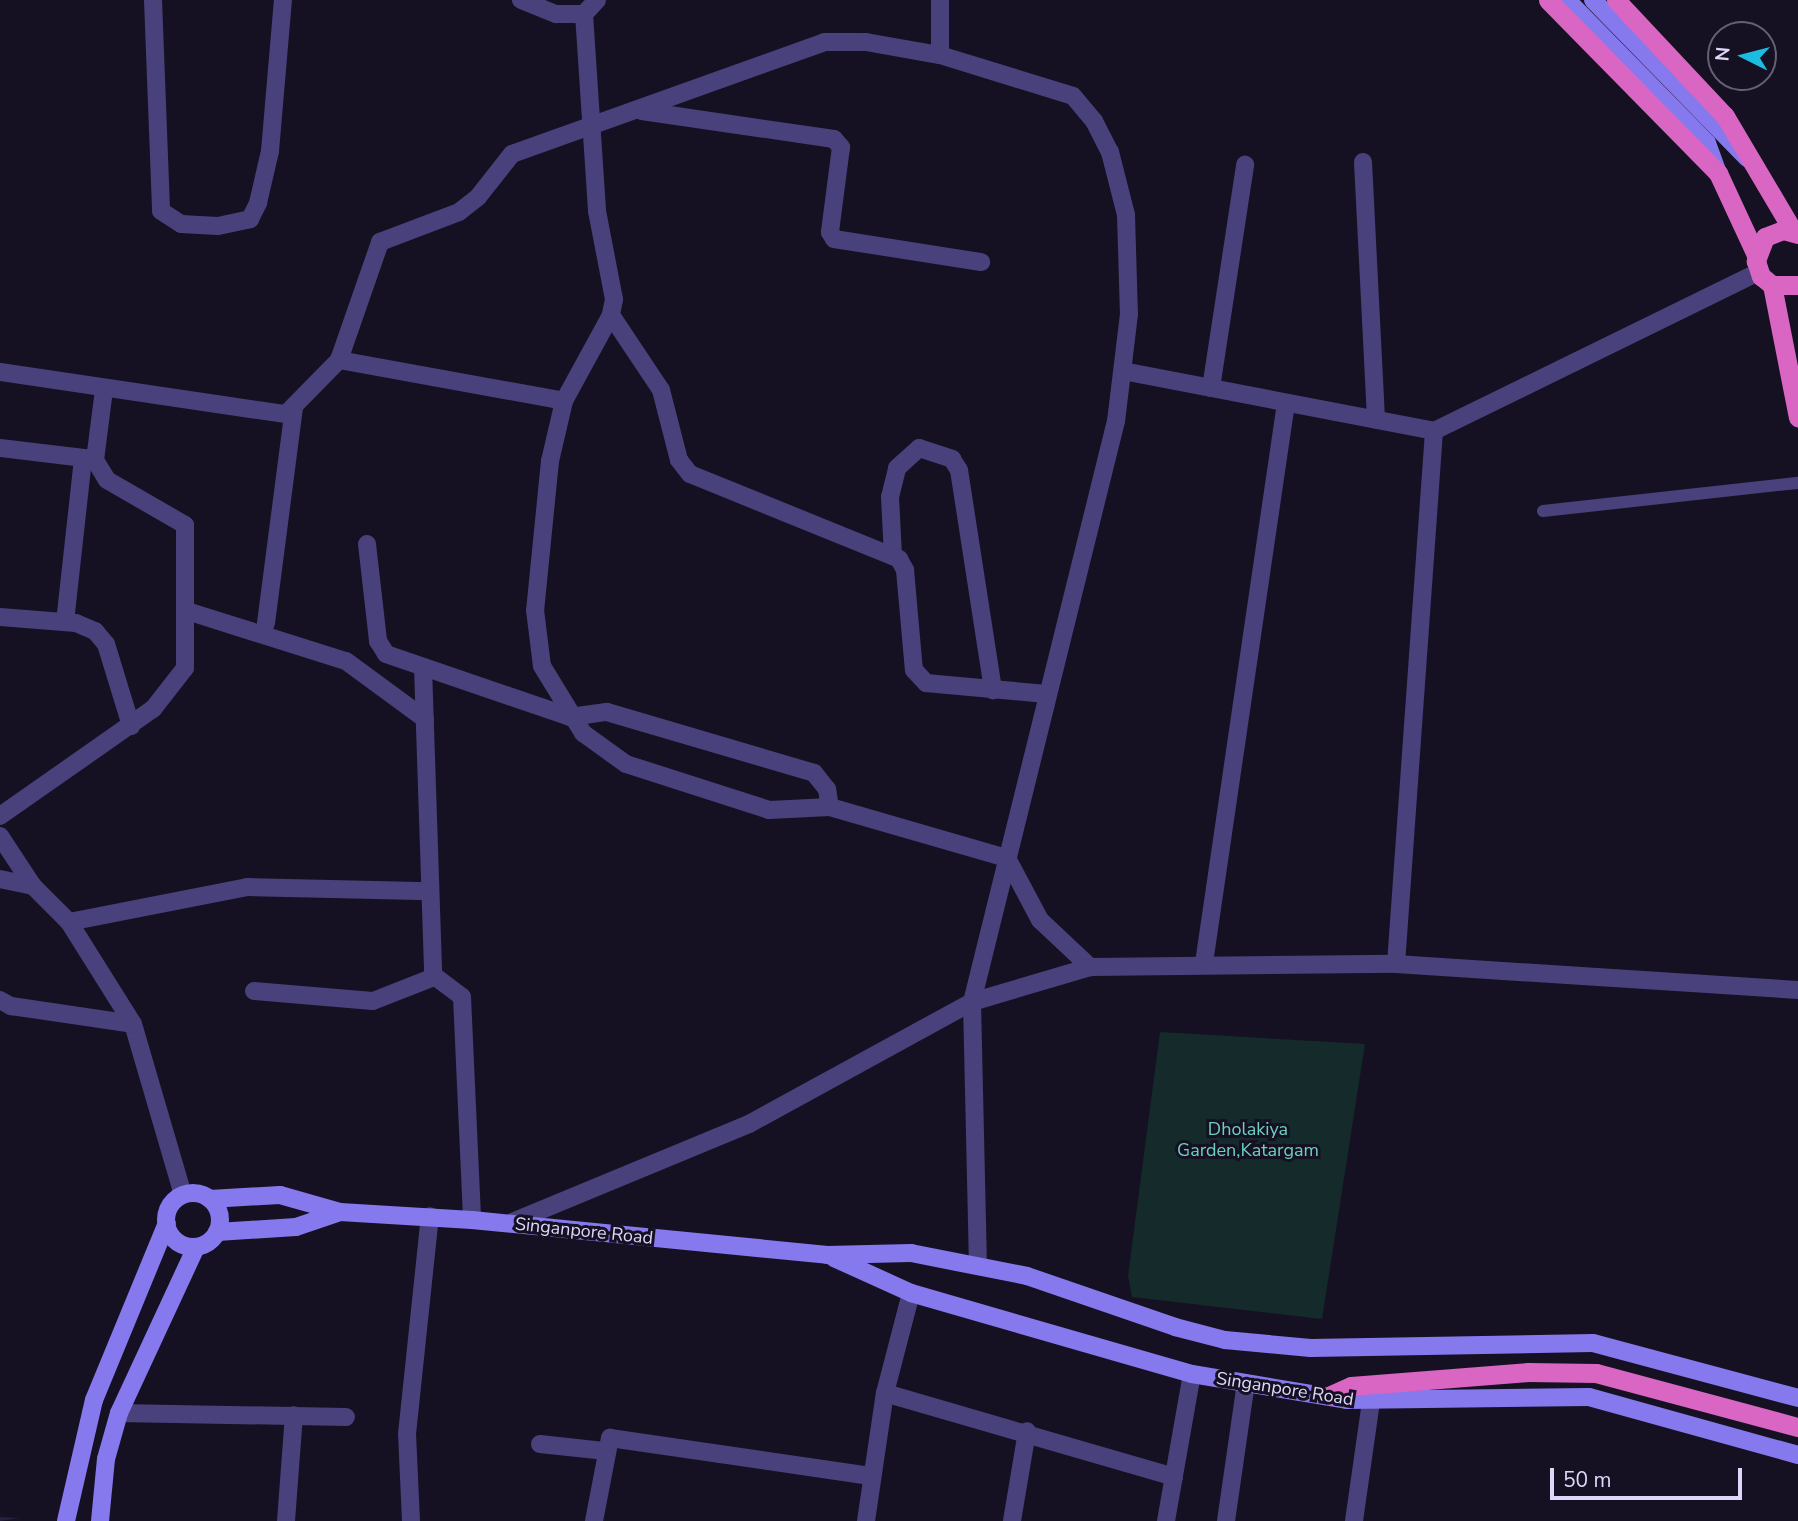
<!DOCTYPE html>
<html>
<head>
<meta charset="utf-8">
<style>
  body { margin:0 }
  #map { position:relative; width:1798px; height:1521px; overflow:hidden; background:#151122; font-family:"Nunito Sans",sans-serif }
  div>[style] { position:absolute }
  .green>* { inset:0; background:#152a2b }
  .building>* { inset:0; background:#291f40 }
  .service>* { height:12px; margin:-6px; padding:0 6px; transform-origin:6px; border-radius:6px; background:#49417b }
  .minor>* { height:18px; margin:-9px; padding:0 9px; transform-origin:9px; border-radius:9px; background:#49417b }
  .secondary>* { height:18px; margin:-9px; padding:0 9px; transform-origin:9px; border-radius:9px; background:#8679ee }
  .secondary>.ring { margin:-9px; padding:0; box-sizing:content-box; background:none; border:18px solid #8679ee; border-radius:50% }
  .trunk>* { height:19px; margin:-9.5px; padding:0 9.5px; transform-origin:9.5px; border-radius:9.5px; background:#d966c2 }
  span { translate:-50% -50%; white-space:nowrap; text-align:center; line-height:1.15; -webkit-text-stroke:6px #151122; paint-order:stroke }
  .park-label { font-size:18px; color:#6bd1c0 }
  .street-label { font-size:18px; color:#ded7fa }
  .north { position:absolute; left:1707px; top:21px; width:70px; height:70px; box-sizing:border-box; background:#151122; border:2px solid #656078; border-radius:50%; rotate:276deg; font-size:19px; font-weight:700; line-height:28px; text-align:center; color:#ded7fa }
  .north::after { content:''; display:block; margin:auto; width:24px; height:32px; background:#1cbce0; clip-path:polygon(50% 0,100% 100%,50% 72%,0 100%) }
  .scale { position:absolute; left:1550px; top:1468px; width:192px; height:32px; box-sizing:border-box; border:4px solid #ded7fa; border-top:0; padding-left:9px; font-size:21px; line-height:24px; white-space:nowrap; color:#ded7fa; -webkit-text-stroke:5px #151122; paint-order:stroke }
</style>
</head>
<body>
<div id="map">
  <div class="green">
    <div style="clip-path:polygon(1160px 1032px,1365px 1044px,1322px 1319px,1132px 1297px,1128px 1276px)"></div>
  </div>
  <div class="building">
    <div style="clip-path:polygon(0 1517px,20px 1518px,0 1521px)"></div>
  </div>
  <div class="service">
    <div style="left:1543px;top:511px;width:257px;rotate:-6.3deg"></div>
  </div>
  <div class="minor">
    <div style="left:153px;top:0;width:211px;rotate:87.8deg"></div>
    <div style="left:161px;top:211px;width:24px;rotate:33deg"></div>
    <div style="left:181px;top:224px;width:37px;rotate:3deg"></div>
    <div style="left:218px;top:226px;width:33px;rotate:-12deg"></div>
    <div style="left:250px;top:219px;width:18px;rotate:-63deg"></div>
    <div style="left:258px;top:203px;width:53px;rotate:-77deg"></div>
    <div style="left:270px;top:151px;width:152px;rotate:-85.1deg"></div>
    <div style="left:521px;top:0;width:38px;rotate:22deg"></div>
    <div style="left:556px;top:14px;width:28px"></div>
    <div style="left:584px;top:14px;width:19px;rotate:-47deg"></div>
    <div style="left:940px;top:0;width:55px;rotate:90deg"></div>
    <div style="left:584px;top:14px;width:197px;rotate:86.2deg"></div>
    <div style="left:597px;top:211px;width:90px;rotate:79.1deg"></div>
    <div style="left:614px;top:299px;width:16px;rotate:101deg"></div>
    <div style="left:611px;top:315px;width:98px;rotate:118.7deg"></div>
    <div style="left:564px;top:401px;width:62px;rotate:103.1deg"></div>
    <div style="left:550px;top:461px;width:150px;rotate:95.7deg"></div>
    <div style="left:535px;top:610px;width:56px;rotate:82.9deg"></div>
    <div style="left:542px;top:666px;width:79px;rotate:58.5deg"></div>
    <div style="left:583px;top:733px;width:53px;rotate:35.8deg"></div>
    <div style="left:626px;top:764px;width:150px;rotate:17.8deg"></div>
    <div style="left:769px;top:810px;width:61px;rotate:-2.8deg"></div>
    <div style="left:830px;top:807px;width:184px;rotate:16.1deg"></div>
    <div style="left:1007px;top:858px;width:70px;rotate:62deg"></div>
    <div style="left:1040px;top:920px;width:69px;rotate:43.2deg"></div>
    <div style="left:642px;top:111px;width:194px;rotate:8.3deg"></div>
    <div style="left:834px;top:139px;width:11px;rotate:49deg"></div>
    <div style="left:841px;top:147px;width:86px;rotate:97.4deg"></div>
    <div style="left:830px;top:232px;width:8px;rotate:60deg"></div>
    <div style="left:834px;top:239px;width:149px;rotate:8.9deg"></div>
    <div style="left:1363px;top:162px;width:258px;rotate:87.1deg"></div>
    <div style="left:611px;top:315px;width:90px;rotate:56.3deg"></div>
    <div style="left:661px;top:390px;width:72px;rotate:75.6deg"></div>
    <div style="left:679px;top:460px;width:18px;rotate:52deg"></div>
    <div style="left:690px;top:474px;width:226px;rotate:22.1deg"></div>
    <div style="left:899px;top:559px;width:13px;rotate:61deg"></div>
    <div style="left:905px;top:570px;width:100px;rotate:84.9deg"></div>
    <div style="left:914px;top:670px;width:18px;rotate:47deg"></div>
    <div style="left:926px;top:683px;width:121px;rotate:5.2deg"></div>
    <div style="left:339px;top:360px;width:229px;rotate:10.3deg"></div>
    <div style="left:1123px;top:371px;width:317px;rotate:10.9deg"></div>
    <div style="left:0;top:372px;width:289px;rotate:8.4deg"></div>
    <div style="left:286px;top:414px;width:76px;rotate:-45.5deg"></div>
    <div style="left:339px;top:360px;width:125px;rotate:-70.8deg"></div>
    <div style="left:380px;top:242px;width:85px;rotate:-20.8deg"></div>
    <div style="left:459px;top:212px;width:24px;rotate:-38deg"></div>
    <div style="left:478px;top:197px;width:55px;rotate:-51.7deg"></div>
    <div style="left:512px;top:154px;width:331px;rotate:-19.7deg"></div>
    <div style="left:824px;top:42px;width:42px"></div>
    <div style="left:866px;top:42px;width:75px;rotate:10deg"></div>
    <div style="left:940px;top:55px;width:139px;rotate:17.1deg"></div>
    <div style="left:1073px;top:96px;width:33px;rotate:50deg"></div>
    <div style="left:1094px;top:121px;width:35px;rotate:63deg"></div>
    <div style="left:1110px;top:152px;width:65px;rotate:75.7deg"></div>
    <div style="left:1126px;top:215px;width:99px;rotate:88.3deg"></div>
    <div style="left:1129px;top:314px;width:108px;rotate:96.9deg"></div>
    <div style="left:1116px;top:421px;width:599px;rotate:103.92deg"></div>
    <div style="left:972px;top:1002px;width:264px;rotate:88.7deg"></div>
    <div style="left:1211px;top:388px;width:226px;rotate:-81.3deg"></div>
    <div style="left:0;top:448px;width:93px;rotate:6.8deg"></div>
    <div style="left:367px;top:544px;width:98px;rotate:83.5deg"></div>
    <div style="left:378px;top:641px;width:15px;rotate:58deg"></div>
    <div style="left:386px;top:654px;width:194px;rotate:18.9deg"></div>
    <div style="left:570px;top:717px;width:37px;rotate:-8deg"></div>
    <div style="left:607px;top:712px;width:216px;rotate:16.4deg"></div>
    <div style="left:814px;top:773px;width:21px;rotate:51deg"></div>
    <div style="left:827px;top:789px;width:18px;rotate:81deg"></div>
    <div style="left:893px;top:556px;width:59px;rotate:-92.9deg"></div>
    <div style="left:890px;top:497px;width:30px;rotate:-76deg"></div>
    <div style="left:897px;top:468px;width:30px;rotate:-42deg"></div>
    <div style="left:919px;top:448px;width:35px;rotate:18deg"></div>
    <div style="left:952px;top:459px;width:13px;rotate:58deg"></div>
    <div style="left:959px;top:470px;width:223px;rotate:81.2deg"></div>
    <div style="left:187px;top:611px;width:167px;rotate:17.5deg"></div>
    <div style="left:346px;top:661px;width:98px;rotate:36.3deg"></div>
    <div style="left:0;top:617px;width:76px;rotate:4.5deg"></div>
    <div style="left:76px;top:623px;width:21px;rotate:23deg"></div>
    <div style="left:95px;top:631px;width:17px;rotate:50deg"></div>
    <div style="left:106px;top:644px;width:86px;rotate:73deg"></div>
    <div style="left:65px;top:622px;width:165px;rotate:-83.7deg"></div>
    <div style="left:266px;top:623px;width:219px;rotate:-82.6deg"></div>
    <div style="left:423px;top:667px;width:308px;rotate:88.1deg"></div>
    <div style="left:433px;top:975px;width:36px;rotate:37deg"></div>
    <div style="left:462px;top:997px;width:223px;rotate:87.4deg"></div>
    <div style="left:0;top:816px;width:187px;rotate:-35deg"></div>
    <div style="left:153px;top:709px;width:52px;rotate:-52deg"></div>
    <div style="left:185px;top:668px;width:143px;rotate:-90deg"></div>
    <div style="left:185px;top:525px;width:90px;rotate:-150deg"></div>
    <div style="left:107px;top:480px;width:23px;rotate:-121deg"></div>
    <div style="left:95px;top:460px;width:71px;rotate:-82.7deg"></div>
    <div style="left:0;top:836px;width:60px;rotate:56.6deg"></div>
    <div style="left:33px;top:886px;width:51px;rotate:45deg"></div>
    <div style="left:69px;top:922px;width:120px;rotate:57.9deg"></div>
    <div style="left:133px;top:1024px;width:178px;rotate:73.7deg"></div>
    <div style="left:0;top:879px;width:34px;rotate:12deg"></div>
    <div style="left:69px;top:922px;width:182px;rotate:-11.1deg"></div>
    <div style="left:248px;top:887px;width:182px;rotate:1.3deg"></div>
    <div style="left:1204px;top:963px;width:566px;rotate:-81.67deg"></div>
    <div style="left:1396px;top:964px;width:534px;rotate:-85.92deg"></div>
    <div style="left:1434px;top:431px;width:362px;rotate:-26.1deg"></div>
    <div style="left:254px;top:991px;width:119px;rotate:4.8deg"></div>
    <div style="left:373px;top:1001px;width:66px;rotate:-21.5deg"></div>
    <div style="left:0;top:1000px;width:13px;rotate:29deg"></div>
    <div style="left:11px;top:1006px;width:123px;rotate:8.4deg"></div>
    <div style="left:510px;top:1223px;width:259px;rotate:-22.5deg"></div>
    <div style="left:749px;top:1124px;width:254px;rotate:-28.7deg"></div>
    <div style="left:972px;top:1002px;width:123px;rotate:-16.5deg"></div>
    <div style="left:1090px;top:967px;width:306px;rotate:-0.6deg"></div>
    <div style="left:1396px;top:964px;width:403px;rotate:3.7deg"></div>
    <div style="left:885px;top:1393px;width:301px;rotate:16.2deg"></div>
    <div style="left:119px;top:1413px;width:227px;rotate:1deg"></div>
    <div style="left:540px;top:1444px;width:64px;rotate:6.2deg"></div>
    <div style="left:286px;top:1521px;width:106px;rotate:-85.7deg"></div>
    <div style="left:411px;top:1521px;width:87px;rotate:-92.6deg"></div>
    <div style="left:407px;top:1434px;width:219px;rotate:-84deg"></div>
    <div style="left:594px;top:1521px;width:85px;rotate:-79.1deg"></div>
    <div style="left:610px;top:1438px;width:265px;rotate:8.3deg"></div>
    <div style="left:866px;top:1521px;width:129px;rotate:-81.6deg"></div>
    <div style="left:885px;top:1393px;width:103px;rotate:-75.4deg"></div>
    <div style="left:1012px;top:1521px;width:91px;rotate:-80.5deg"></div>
    <div style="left:1166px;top:1521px;width:149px;rotate:-80deg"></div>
    <div style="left:1226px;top:1521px;width:139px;rotate:-81.8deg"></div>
    <div style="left:1354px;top:1521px;width:121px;rotate:-81.9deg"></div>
  </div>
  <div class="secondary">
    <div style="left:1567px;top:0;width:200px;rotate:45.6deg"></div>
    <div style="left:1707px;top:143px;width:32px;rotate:70deg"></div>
    <div style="left:1593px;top:0;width:221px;rotate:45.7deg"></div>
    <div class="ring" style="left:166px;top:1193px;width:36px;height:36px"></div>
    <div style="left:210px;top:1199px;width:70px;rotate:-3.3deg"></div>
    <div style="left:280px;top:1195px;width:62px;rotate:15.8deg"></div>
    <div style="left:340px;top:1212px;width:132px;rotate:3.5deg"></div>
    <div style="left:472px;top:1220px;width:357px;rotate:5.6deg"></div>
    <div style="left:827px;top:1255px;width:84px;rotate:-1.4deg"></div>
    <div style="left:911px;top:1253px;width:118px;rotate:11.2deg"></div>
    <div style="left:1027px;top:1276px;width:157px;rotate:19deg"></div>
    <div style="left:1175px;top:1327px;width:52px;rotate:14.6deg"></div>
    <div style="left:1225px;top:1340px;width:86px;rotate:5.3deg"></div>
    <div style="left:1311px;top:1348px;width:282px;rotate:-1deg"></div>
    <div style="left:1593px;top:1343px;width:212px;rotate:15deg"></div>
    <div style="left:217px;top:1232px;width:79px;rotate:-3.6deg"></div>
    <div style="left:296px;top:1227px;width:46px;rotate:-18.8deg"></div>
    <div style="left:834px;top:1258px;width:85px;rotate:24.4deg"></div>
    <div style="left:911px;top:1293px;width:292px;rotate:16.1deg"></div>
    <div style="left:1192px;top:1374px;width:157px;rotate:9.5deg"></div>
    <div style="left:1347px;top:1400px;width:242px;rotate:-0.7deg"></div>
    <div style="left:1589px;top:1397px;width:217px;rotate:15.5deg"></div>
    <div style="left:66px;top:1521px;width:124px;rotate:-77deg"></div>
    <div style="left:94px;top:1400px;width:191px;rotate:-67.6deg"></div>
    <div style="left:100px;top:1521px;width:62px;rotate:-84.5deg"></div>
    <div style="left:106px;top:1459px;width:48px;rotate:-74.2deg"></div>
    <div style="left:119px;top:1413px;width:183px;rotate:-65.1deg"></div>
  </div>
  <div class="trunk">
    <div style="left:1548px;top:0;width:243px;rotate:45.5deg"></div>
    <div style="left:1718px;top:173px;width:90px;rotate:65.1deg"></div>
    <div style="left:1616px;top:0;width:159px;rotate:46.8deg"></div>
    <div style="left:1725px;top:116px;width:134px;rotate:59.4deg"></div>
    <div style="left:1798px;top:234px;width:16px;rotate:-165deg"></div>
    <div style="left:1783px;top:230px;width:19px;rotate:159deg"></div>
    <div style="left:1765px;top:237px;width:26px;rotate:111deg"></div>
    <div style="left:1756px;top:261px;width:16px;rotate:72deg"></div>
    <div style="left:1761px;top:276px;width:14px;rotate:39deg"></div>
    <div style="left:1772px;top:285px;width:26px"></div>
    <div style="left:1772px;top:285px;width:135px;rotate:78.9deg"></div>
    <div style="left:1331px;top:1395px;width:22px;rotate:-24deg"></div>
    <div style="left:1351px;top:1386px;width:178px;rotate:-4.5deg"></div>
    <div style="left:1528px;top:1372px;width:68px;rotate:0.8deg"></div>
    <div style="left:1596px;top:1373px;width:209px;rotate:15deg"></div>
  </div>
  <div class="park-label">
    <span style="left:1248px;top:1140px">Dholakiya<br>Garden,Katargam</span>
  </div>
  <div class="street-label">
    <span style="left:584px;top:1231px;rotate:6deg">Singanpore Road</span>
    <span style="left:1285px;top:1389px;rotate:9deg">Singanpore Road</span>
  </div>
  <div class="north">N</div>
  <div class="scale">50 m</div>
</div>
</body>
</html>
